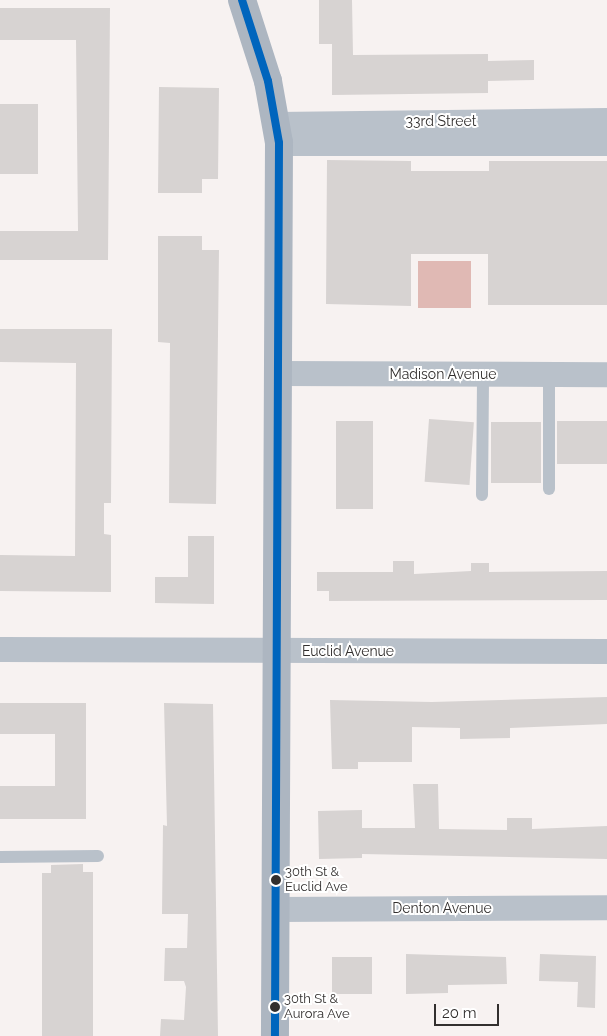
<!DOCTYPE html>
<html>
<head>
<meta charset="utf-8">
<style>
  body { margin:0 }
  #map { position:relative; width:607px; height:1036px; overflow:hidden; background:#f7f2f1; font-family:Raleway,sans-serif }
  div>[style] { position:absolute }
  .water>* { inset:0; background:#e0b9b4; transform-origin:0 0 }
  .building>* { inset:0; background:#d7d3d2; transform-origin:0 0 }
  .lane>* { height:12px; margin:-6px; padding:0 6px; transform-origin:6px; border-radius:6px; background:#b9c1ca }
  .street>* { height:25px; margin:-12.5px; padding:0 12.5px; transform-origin:12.5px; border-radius:12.5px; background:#b9c1ca }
  .secondary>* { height:28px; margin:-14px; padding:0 14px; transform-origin:14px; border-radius:14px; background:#adb6c1 }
  .bus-1>* { height:8px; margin:-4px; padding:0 4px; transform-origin:4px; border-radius:4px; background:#0065bd }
  .dots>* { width:14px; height:14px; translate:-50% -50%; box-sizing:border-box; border:2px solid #fff; border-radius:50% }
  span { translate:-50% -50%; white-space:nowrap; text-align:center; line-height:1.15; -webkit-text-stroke:4px #fff; paint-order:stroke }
  .bus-label { font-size:13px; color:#322f2e }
  .left { translate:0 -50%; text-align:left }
  .street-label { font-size:14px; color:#322f2e }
  .scale { position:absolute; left:434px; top:1004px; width:65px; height:22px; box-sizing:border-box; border:2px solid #322f2e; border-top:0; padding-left:6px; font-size:15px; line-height:18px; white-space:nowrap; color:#322f2e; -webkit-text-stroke:4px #fff; paint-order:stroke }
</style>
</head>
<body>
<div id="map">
  <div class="water">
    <div style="left:418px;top:261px;width:53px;height:47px"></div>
  </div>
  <div class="building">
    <div style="clip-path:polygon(319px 0,352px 0,353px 55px,488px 54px,488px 61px,534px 60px,534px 80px,488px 81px,488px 93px,332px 95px,332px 44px,319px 44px)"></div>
    <div style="clip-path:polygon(0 8px,110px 8px,108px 260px,0 260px,0 231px,78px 231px,76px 40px,0 40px)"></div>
    <div style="clip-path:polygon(159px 87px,219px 88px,218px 179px,202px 179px,202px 193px,158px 193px)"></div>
    <div style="left:0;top:104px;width:38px;height:70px"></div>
    <div style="clip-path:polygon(327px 160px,411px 161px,411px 171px,489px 171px,489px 161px,607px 161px,607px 305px,488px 305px,488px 254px,411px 254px,411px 306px,326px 304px)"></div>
    <div style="clip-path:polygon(158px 236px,202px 236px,202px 250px,219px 250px,216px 504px,169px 503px,170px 343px,158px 342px)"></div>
    <div style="clip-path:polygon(0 329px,112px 329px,111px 503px,104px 503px,104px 534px,111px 535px,111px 592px,0 591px,0 555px,75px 556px,76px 363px,0 362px)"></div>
    <div style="left:429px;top:419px;width:45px;height:63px;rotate:4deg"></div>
    <div style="left:336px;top:421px;width:37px;height:88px"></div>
    <div style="left:557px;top:421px;width:50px;height:43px"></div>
    <div style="left:491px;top:422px;width:50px;height:61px"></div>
    <div style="clip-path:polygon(188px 536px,214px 536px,214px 604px,155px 603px,155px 577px,188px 577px)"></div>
    <div style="clip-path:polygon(393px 561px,414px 561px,414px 574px,471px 571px,471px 563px,489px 563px,489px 572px,607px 571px,607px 600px,329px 601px,329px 591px,317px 591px,317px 572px,393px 572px)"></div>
    <div style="clip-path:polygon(607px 697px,607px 724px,510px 728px,510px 738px,460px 739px,460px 728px,412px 727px,412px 762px,358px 762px,358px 769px,332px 769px,330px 700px,432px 702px)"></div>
    <div style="clip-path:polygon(0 703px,86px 703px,86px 819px,0 819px,0 786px,55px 786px,55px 734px,0 734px)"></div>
    <div style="clip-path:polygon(164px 703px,213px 704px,218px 1036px,160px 1036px,161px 1019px,184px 1020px,186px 987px,184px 981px,164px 981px,165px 948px,187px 948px,188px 914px,162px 914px,163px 825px,167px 826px)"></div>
    <div style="clip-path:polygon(413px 784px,438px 784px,439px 829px,507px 830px,507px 818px,532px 818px,532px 829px,607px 826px,607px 859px,362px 854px,362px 858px,319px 859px,318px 811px,362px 810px,362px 828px,415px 828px)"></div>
    <div style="clip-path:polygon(83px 864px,83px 872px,93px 872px,93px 1036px,42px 1036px,42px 873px,51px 873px,51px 865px)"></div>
    <div style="clip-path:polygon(406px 954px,506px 957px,507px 984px,448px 985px,448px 993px,406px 994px)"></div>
    <div style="clip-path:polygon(540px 954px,596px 956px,595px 1008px,577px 1007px,578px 982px,539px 981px)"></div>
    <div style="left:332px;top:957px;width:40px;height:37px"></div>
  </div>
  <div class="lane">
    <div style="left:549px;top:374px;width:115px;rotate:90deg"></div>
    <div style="left:482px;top:495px;width:121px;rotate:-89.5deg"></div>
    <div style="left:0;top:857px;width:98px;rotate:-0.6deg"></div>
  </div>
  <div class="street">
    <div style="left:276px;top:124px;width:331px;rotate:-0.7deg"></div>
    <div style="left:279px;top:143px;width:328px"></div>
    <div style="left:278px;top:373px;width:329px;rotate:0.2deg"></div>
    <div style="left:0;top:649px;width:607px;rotate:0.19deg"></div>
    <div style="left:276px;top:909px;width:331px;rotate:-0.3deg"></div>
  </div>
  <div class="secondary">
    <div style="left:242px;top:0;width:85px;rotate:72.2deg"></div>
    <div style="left:268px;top:81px;width:63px;rotate:79.9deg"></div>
    <div style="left:279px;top:143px;width:893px;rotate:90.26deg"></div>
  </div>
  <div class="bus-1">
    <div style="left:242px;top:0;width:85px;rotate:72.2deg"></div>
    <div style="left:268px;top:81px;width:63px;rotate:79.9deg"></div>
    <div style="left:279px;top:143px;width:893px;rotate:90.26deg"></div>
  </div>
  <div class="dots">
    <div style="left:276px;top:880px;background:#322f2e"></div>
    <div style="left:275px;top:1007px;background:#322f2e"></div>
  </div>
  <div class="bus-label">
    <span class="left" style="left:285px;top:880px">30th St &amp;<br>Euclid Ave</span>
    <span class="left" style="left:284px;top:1007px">30th St &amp;<br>Aurora Ave</span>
  </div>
  <div class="street-label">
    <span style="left:441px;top:121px">33rd Street</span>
    <span style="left:443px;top:374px">Madison Avenue</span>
    <span style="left:348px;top:651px">Euclid Avenue</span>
    <span style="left:442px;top:908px">Denton Avenue</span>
  </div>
  <div class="scale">20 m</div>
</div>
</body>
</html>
